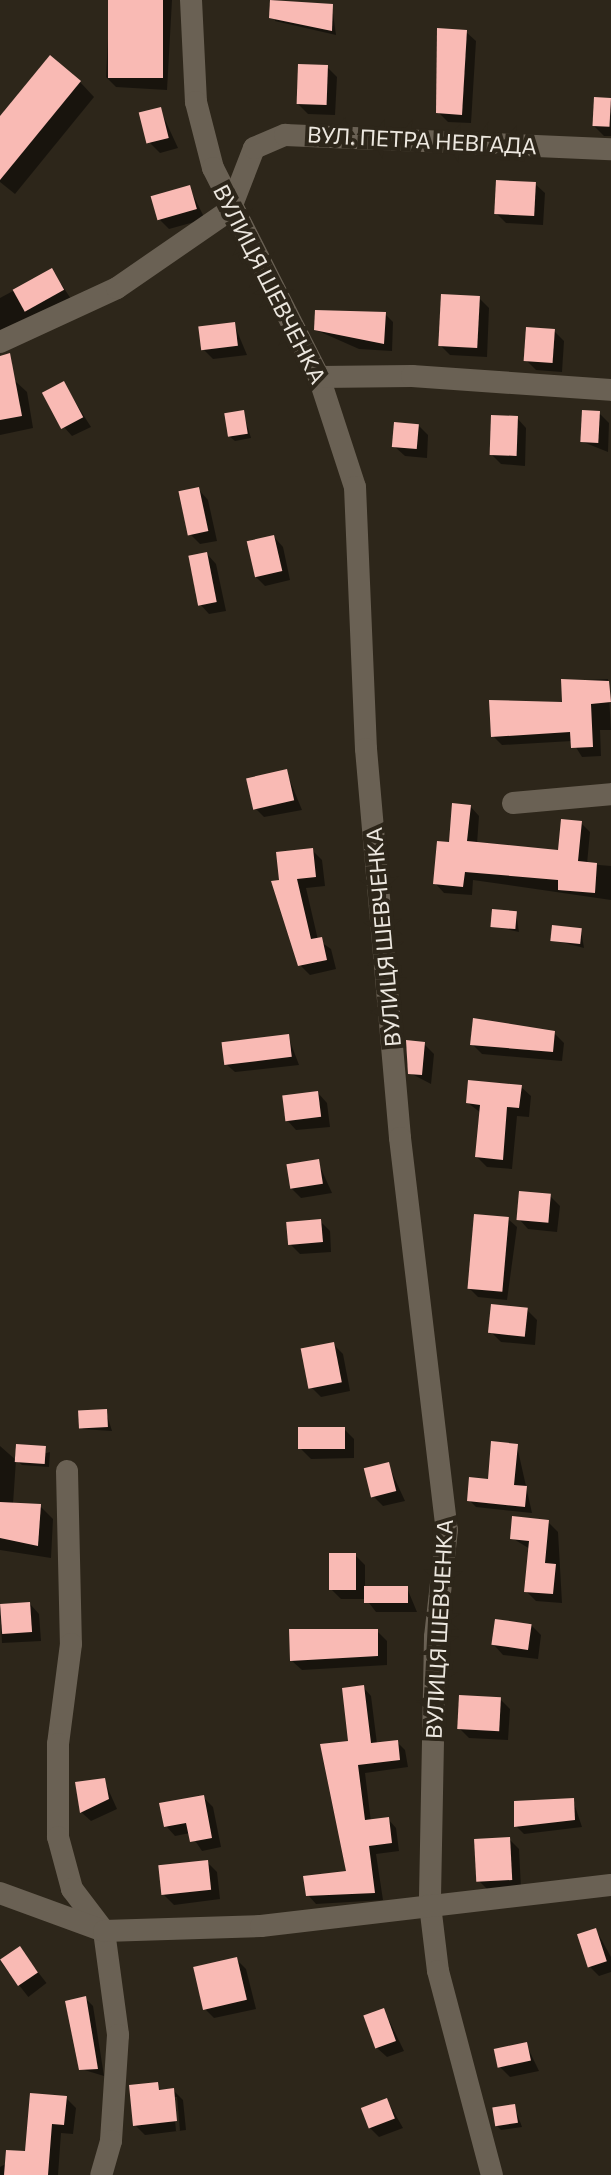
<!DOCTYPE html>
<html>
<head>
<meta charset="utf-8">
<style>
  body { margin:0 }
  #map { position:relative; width:611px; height:2175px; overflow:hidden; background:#2d261a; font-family:Commissioner,sans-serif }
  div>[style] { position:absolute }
  .shadow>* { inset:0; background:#0007; transform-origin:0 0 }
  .building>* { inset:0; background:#f9bab4; transform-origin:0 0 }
  .minor>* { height:22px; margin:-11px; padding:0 11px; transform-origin:11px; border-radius:11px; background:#6a6154 }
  span { translate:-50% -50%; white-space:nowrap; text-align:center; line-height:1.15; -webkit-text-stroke:8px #2d261a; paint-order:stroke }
  .street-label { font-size:22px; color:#ece7df }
</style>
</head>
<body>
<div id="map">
  <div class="shadow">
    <div style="clip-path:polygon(110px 0,172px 0,167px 90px,116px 87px,106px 77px)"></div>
    <div style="clip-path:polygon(272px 0,332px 6px,336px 35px,275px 21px)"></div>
    <div style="clip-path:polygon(466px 32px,476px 41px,471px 123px,448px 122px,438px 112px)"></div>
    <div style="clip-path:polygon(327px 67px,337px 77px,335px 115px,308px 114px,298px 104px)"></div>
    <div style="clip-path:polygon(80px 82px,94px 97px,15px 194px,0 182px,0 119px)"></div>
    <div style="clip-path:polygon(611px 100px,611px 136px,604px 136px,594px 126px)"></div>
    <div style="clip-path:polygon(160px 109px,178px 148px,160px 153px,150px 143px)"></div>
    <div style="clip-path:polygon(535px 184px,545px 193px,543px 225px,506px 223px,496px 213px)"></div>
    <div style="clip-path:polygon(189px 187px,205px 219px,169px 229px,159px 219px)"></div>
    <div style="clip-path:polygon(52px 270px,71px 299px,0 331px,0 298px)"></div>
    <div style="clip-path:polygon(479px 298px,489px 308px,487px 357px,450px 355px,440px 345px)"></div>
    <div style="clip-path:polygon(385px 314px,393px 322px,392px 351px,359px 349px,316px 330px)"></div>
    <div style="clip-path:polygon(234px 324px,247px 355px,213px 359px,203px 349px)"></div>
    <div style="clip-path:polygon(554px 331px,564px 341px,562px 372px,536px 370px,526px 360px)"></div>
    <div style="clip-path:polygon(14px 380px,27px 392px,33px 428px,0 435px,0 382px)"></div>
    <div style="clip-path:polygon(63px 383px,91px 427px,72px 436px,63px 426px)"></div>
    <div style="clip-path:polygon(243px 412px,251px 438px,235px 441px,230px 437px)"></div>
    <div style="clip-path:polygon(599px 413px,609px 423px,608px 452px,583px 442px)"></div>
    <div style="clip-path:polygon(517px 418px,526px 428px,525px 466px,501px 464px,491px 454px)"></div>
    <div style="clip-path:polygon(418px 425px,428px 435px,427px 458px,405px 456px,395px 447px)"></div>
    <div style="clip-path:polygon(199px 490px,208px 500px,217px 541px,200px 544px,190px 534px)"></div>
    <div style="clip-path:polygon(274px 537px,283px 547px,290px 580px,265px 586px,255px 576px)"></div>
    <div style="clip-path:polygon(207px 554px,216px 564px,226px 611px,209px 614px,200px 604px)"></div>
    <div style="clip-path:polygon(608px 679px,611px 730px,600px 730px,601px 756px,582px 757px,572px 741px,502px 745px,493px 736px,564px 704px,563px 681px)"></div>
    <div style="clip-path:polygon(286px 771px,302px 810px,264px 817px,254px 807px)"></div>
    <div style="clip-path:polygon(470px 806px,479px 816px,477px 844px,560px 852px,581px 823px,590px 832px,587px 864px,611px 866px,611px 900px,473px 880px,472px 895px,444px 893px,435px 883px)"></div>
    <div style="clip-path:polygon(312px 850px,322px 860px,325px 886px,306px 888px,318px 940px,331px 949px,336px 969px,310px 975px,300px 965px,281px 881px)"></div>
    <div style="clip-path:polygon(516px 913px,519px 932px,492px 926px)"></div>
    <div style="clip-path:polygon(581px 930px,584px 948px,553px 940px)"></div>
    <div style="clip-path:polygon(554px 1033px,564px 1043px,562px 1061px,482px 1054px,472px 1044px)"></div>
    <div style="clip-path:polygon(288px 1036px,299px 1065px,235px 1072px,226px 1064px)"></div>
    <div style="clip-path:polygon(424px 1044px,434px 1054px,431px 1084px,410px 1073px)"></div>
    <div style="clip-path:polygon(521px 1087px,531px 1096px,529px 1117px,517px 1116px,512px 1169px,487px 1167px,477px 1157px,481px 1113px,468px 1103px)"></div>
    <div style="clip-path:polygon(318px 1093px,327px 1103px,330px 1127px,296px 1130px,287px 1120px)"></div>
    <div style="clip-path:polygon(318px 1162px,332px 1193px,301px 1198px,291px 1188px)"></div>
    <div style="clip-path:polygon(550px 1196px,560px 1206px,557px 1232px,528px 1229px,519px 1219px)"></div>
    <div style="clip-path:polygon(508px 1219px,517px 1227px,507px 1300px,478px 1297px,470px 1289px)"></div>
    <div style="clip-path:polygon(320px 1221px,330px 1231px,331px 1252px,300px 1254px,290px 1244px)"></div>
    <div style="clip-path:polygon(527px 1310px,537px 1320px,535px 1345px,501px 1342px,491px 1332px)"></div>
    <div style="clip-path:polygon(333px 1344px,343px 1354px,350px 1391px,321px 1397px,311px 1387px)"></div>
    <div style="clip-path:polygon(106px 1412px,112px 1431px,82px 1429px)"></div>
    <div style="clip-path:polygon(344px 1429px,354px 1439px,354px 1458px,311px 1459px,301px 1449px)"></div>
    <div style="clip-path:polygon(0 1446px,17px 1461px,50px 1452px,49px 1467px,22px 1465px,16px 1460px,13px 1504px,40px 1506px,53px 1519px,51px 1558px,0 1550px)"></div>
    <div style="clip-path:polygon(517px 1446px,532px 1513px,476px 1507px,469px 1500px)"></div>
    <div style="clip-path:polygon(388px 1464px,405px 1501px,383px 1506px,373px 1496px)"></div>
    <div style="clip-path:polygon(548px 1522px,558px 1532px,562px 1603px,536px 1601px,526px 1591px,530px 1549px,512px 1538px)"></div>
    <div style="clip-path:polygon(355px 1555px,365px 1565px,365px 1588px,407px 1588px,417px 1612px,376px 1612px,366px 1599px,341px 1599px,331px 1589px)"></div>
    <div style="clip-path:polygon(30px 1604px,39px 1614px,41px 1641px,2px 1643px,0 1606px)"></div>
    <div style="clip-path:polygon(531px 1625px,541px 1635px,538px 1659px,503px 1655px,494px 1645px)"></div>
    <div style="clip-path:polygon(377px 1631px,387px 1641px,387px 1665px,302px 1670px,292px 1661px)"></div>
    <div style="clip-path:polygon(363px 1687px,371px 1696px,377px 1744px,397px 1742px,405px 1750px,408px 1767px,365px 1773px,371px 1822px,388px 1819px,396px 1828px,399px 1851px,376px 1854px,383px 1900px,316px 1904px,308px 1895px,348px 1873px,351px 1742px)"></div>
    <div style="clip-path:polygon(500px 1699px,510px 1709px,508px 1740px,469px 1738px,459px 1728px)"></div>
    <div style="clip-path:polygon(104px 1780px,117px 1809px,91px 1821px,81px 1812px)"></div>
    <div style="clip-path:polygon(203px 1797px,213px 1807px,221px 1847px,202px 1851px,190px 1833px,175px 1836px,166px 1826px)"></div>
    <div style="clip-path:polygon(573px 1800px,582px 1827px,524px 1834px,516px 1826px)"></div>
    <div style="clip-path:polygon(509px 1839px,519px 1849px,521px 1889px,488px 1890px,478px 1880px)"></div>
    <div style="clip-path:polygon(207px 1862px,217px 1872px,220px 1899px,174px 1905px,164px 1895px)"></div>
    <div style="clip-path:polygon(596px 1930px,611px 1957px,611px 1972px,599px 1976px,589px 1966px)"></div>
    <div style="left:20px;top:1949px;width:43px;height:23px;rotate:52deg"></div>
    <div style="clip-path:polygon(236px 1959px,246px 1969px,256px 2009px,214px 2018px,205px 2009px)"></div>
    <div style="clip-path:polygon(85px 1998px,93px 2006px,104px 2076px,81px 2069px)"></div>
    <div style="clip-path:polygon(384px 2010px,404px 2051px,387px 2057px,377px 2048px)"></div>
    <div style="clip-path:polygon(526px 2044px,539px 2071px,510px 2077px,500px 2067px)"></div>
    <div style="clip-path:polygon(evenodd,131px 2088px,173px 2090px,183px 2100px,186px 2130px,145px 2135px,135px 2125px,131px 2088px,173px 2097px,177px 2097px,180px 2131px,176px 2131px,173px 2097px)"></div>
    <div style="clip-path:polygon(66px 2098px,76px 2108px,73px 2134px,61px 2133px,58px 2175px,0 2175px,0 2167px,26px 2153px)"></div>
    <div style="clip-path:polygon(387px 2100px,403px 2128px,379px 2137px,369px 2127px)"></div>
    <div style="clip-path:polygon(514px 2106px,522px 2127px,501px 2130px,497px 2126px)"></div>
  </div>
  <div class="building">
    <div style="left:108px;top:0;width:55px;height:78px"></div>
    <div style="clip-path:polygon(270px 0,333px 4px,332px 31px,269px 18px)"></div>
    <div style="clip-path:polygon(437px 28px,467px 30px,462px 115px,436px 113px)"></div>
    <div style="clip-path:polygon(50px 55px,81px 81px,0 180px,0 116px)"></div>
    <div style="left:298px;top:64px;width:30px;height:40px;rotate:2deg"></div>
    <div style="left:594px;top:97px;width:17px;height:29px;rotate:3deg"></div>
    <div style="left:161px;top:107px;width:32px;height:23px;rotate:76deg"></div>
    <div style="left:496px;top:180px;width:40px;height:34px;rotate:3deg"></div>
    <div style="left:190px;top:185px;width:25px;height:41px;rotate:74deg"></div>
    <div style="left:52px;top:268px;width:25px;height:45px;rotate:61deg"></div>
    <div style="left:441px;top:294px;width:39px;height:52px;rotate:3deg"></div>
    <div style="clip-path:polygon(315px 310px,386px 312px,384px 344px,314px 330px)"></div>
    <div style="left:235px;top:322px;width:24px;height:37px;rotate:83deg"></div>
    <div style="left:526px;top:327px;width:29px;height:34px;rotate:4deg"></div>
    <div style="clip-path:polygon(10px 353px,22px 416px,0 420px,0 356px)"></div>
    <div style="left:64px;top:381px;width:41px;height:25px;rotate:62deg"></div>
    <div style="left:244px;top:410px;width:24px;height:20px;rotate:81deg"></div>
    <div style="left:582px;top:410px;width:18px;height:32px;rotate:3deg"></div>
    <div style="left:491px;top:415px;width:27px;height:40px;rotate:2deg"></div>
    <div style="left:394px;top:422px;width:25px;height:25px;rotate:5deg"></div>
    <div style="left:199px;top:487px;width:45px;height:21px;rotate:78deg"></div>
    <div style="left:274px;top:535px;width:37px;height:28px;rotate:77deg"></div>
    <div style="left:207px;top:552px;width:51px;height:19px;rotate:79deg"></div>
    <div style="clip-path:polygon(561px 679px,609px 681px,611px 702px,591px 704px,593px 747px,571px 748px,570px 732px,491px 737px,489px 700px,562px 702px)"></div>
    <div style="left:287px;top:769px;width:32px;height:42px;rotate:77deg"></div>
    <div style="clip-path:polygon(452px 803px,471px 805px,467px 841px,558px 850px,561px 819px,582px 821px,578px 861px,597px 863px,595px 893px,558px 890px,558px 880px,465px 872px,463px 887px,433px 884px,437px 841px,449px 842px)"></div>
    <div style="clip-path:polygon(313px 848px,316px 877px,297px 879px,311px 939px,322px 937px,327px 960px,298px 966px,271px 881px,279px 880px,276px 852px)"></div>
    <div style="left:492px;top:909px;width:25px;height:18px;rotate:5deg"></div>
    <div style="left:552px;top:925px;width:30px;height:16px;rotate:6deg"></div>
    <div style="clip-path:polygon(473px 1018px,555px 1031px,553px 1052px,470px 1045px)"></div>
    <div style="left:289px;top:1034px;width:23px;height:68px;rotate:83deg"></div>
    <div style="clip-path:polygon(406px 1040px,425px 1042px,422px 1075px,408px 1074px)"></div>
    <div style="clip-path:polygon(468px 1080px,522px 1085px,519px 1108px,507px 1107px,503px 1160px,475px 1157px,480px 1105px,466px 1103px)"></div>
    <div style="left:318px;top:1091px;width:26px;height:36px;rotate:83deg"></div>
    <div style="left:319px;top:1159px;width:25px;height:33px;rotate:81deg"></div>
    <div style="left:519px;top:1191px;width:32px;height:29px;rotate:5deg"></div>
    <div style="left:474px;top:1214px;width:35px;height:75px;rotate:5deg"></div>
    <div style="left:321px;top:1219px;width:23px;height:35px;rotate:85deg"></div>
    <div style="left:491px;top:1304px;width:37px;height:29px;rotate:6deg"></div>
    <div style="left:334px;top:1342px;width:41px;height:34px;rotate:79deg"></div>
    <div style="left:107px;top:1409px;width:18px;height:29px;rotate:87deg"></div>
    <div style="left:345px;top:1427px;width:22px;height:47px;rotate:90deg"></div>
    <div style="clip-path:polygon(491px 1441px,518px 1444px,514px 1485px,527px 1486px,525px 1507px,467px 1501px,469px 1477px,488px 1479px)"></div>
    <div style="left:16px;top:1444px;width:30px;height:18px;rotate:4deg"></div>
    <div style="left:389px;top:1462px;width:30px;height:26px;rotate:76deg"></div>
    <div style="clip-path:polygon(0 1502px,41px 1504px,38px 1546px,0 1538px)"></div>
    <div style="clip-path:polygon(512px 1516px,549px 1520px,545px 1563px,556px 1564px,553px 1594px,524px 1592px,529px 1541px,510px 1539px)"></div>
    <div style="left:329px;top:1553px;width:27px;height:37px"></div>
    <div style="left:364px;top:1586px;width:44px;height:17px"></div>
    <div style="left:30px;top:1602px;width:30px;height:30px;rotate:86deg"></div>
    <div style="left:495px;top:1619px;width:37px;height:26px;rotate:8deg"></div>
    <div style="clip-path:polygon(289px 1629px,378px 1629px,378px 1656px,290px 1661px)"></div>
    <div style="clip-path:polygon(364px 1685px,371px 1743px,398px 1740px,400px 1760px,358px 1765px,365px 1820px,389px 1817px,392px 1843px,369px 1846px,375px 1893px,306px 1896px,303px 1876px,346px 1871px,320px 1744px,348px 1741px,342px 1688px)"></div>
    <div style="left:459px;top:1695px;width:42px;height:34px;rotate:3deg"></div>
    <div style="clip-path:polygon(105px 1778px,109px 1799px,80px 1813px,75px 1782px)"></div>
    <div style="clip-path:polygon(204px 1795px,212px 1838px,190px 1842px,186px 1823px,164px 1827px,159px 1803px)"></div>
    <div style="clip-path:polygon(574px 1798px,575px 1820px,514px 1827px,514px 1801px)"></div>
    <div style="left:510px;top:1837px;width:43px;height:36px;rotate:87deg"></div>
    <div style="left:208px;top:1860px;width:30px;height:50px;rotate:84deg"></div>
    <div style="left:596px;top:1928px;width:35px;height:20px;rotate:72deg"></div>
    <div style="left:20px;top:1946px;width:32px;height:24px;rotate:56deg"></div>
    <div style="left:237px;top:1957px;width:44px;height:45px;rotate:77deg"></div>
    <div style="clip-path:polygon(86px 1996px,98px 2069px,79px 2070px,65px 2001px)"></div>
    <div style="left:384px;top:2008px;width:35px;height:22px;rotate:70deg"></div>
    <div style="left:527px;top:2042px;width:19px;height:34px;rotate:78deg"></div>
    <div style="clip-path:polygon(158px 2082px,159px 2090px,174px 2088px,177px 2121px,133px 2126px,129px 2085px)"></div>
    <div style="clip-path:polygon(30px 2093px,67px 2096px,64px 2125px,52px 2124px,48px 2175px,4px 2175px,6px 2150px,25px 2151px)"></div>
    <div style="left:387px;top:2098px;width:22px;height:28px;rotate:69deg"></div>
    <div style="left:515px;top:2104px;width:19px;height:23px;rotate:81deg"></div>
  </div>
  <div class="minor">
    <div style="left:191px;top:0;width:102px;rotate:87.2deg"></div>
    <div style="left:196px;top:102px;width:68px;rotate:75.6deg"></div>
    <div style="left:213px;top:168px;width:234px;rotate:63.1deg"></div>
    <div style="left:319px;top:377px;width:116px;rotate:71.9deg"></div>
    <div style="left:355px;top:487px;width:262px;rotate:87.6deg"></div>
    <div style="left:366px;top:749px;width:390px;rotate:85deg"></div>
    <div style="left:400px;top:1138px;width:395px;rotate:83.2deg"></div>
    <div style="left:447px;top:1530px;width:108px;rotate:96.4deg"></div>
    <div style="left:435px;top:1637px;width:268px;rotate:91.1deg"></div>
    <div style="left:430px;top:1905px;width:66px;rotate:83.1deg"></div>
    <div style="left:438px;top:1971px;width:211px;rotate:75.2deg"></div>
    <div style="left:0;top:342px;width:129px;rotate:-24.8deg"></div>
    <div style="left:117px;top:288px;width:137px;rotate:-34.6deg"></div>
    <div style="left:230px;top:210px;width:66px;rotate:-68.8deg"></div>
    <div style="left:254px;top:148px;width:34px;rotate:-23deg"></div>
    <div style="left:285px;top:135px;width:326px;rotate:2.5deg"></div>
    <div style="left:319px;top:377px;width:93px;rotate:-0.6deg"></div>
    <div style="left:412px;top:376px;width:199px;rotate:4deg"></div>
    <div style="left:513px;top:803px;width:98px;rotate:-5.2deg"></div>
    <div style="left:67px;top:1471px;width:173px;rotate:88.7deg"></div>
    <div style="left:71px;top:1644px;width:101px;rotate:97.4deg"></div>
    <div style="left:58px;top:1744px;width:93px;rotate:90deg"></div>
    <div style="left:58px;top:1837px;width:54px;rotate:74.9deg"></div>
    <div style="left:72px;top:1889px;width:53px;rotate:52.7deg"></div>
    <div style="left:104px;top:1931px;width:105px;rotate:82.3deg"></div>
    <div style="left:118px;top:2035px;width:106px;rotate:93.8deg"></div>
    <div style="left:111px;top:2141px;width:35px;rotate:106deg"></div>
    <div style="left:0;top:1893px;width:111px;rotate:20.1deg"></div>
    <div style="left:104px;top:1931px;width:157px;rotate:-1.8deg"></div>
    <div style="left:261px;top:1926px;width:352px;rotate:-6.7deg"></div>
  </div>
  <div class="street-label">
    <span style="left:422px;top:140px;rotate:3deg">ВУЛ. ПЕТРА НЕВГАДА</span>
    <span style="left:270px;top:284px;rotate:63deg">ВУЛИЦЯ ШЕВЧЕНКА</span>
    <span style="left:383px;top:937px;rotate:-95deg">ВУЛИЦЯ ШЕВЧЕНКА</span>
    <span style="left:439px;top:1629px;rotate:-87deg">ВУЛИЦЯ ШЕВЧЕНКА</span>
  </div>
</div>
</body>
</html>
